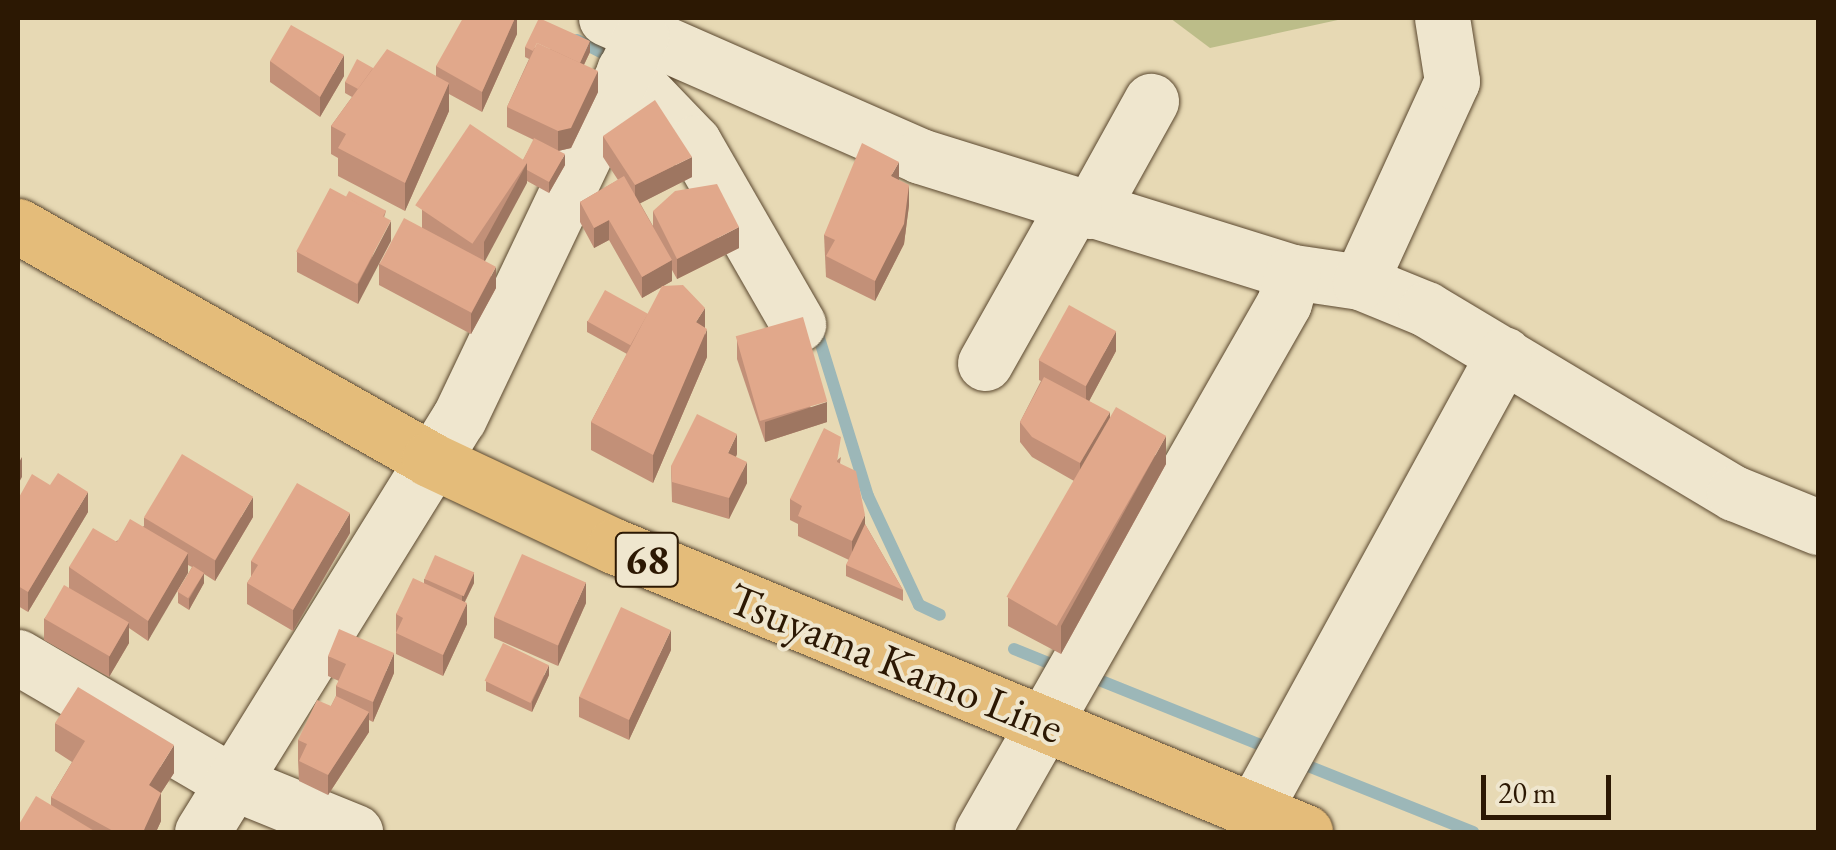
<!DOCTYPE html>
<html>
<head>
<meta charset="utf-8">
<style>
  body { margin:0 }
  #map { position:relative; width:1836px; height:850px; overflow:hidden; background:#e7d9b4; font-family:"EB Garamond",serif }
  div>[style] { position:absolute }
  .green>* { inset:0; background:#bcbd89 }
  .stream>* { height:12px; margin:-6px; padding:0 6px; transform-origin:6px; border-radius:6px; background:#9cb7b8 }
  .roads { filter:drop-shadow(0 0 2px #5b482f) drop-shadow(0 0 2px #5b482f) }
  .minor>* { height:55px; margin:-27.5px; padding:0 27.5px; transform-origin:27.5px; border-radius:27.5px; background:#efe6ce }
  .major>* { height:55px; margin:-27.5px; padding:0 27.5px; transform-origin:27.5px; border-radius:27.5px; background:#e4bc7a }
  .wall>* { inset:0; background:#c29078 }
  .shaded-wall>* { inset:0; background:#9e7661 }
  .building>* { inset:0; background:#e1a88b; transform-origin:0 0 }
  span { translate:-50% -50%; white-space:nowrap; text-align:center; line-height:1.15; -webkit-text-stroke:8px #efe6ce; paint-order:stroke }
  .shield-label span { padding:2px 8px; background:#efe6ce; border:2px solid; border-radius:8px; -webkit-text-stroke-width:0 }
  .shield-label { font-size:42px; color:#2c1803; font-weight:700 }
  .street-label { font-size:45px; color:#2c1803 }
  .frame { position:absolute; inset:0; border:20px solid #2c1803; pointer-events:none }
  .scale { position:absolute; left:1481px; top:775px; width:130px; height:45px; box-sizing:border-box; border:5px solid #2c1803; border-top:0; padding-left:12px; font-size:30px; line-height:35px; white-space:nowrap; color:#2c1803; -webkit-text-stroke:8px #efe6ce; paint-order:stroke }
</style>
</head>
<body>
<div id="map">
  <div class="green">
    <div style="clip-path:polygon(1170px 18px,1347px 18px,1210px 48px)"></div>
  </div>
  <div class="stream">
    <div style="left:577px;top:40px;width:28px;rotate:27deg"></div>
    <div style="left:815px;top:325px;width:179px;rotate:72.8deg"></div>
    <div style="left:868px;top:496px;width:120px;rotate:64.9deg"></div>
    <div style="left:919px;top:605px;width:23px;rotate:25deg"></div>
    <div style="left:1014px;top:649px;width:40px;rotate:22deg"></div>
    <div style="left:1099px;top:680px;width:175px;rotate:21.9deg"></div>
    <div style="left:1308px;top:766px;width:178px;rotate:21.8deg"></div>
  </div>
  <div class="roads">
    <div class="minor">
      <div style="left:606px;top:18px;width:343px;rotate:23.7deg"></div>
      <div style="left:920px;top:156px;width:391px;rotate:17.3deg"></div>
      <div style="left:1293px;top:272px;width:68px;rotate:8.5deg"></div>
      <div style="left:1360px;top:282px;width:71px;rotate:22.2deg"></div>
      <div style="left:1426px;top:309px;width:359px;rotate:30.9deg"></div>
      <div style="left:1734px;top:493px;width:91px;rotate:22deg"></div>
      <div style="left:624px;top:70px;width:101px;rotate:46.2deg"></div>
      <div style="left:694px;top:143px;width:209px;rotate:60.1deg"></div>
      <div style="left:1090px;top:211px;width:126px;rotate:-61deg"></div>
      <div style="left:1360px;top:282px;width:221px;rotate:-65.4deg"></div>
      <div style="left:1452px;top:81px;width:64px;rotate:-99deg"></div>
      <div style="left:985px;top:363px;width:181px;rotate:-60.6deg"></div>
      <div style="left:18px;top:657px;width:248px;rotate:30.3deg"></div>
      <div style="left:232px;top:782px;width:133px;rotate:22.1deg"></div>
      <div style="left:1253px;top:812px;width:522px;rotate:-61.28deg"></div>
      <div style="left:202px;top:832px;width:487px;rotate:-58.2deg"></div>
      <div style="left:459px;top:418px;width:423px;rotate:-64.5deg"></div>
      <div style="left:982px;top:832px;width:609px;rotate:-60.28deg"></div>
      <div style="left:1284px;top:303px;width:32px;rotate:-74deg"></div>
    </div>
    <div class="major">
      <div style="left:18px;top:226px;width:472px;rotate:29.5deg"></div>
      <div style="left:429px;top:459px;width:204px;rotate:25.2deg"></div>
      <div style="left:614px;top:546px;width:748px;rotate:22.48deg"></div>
    </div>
  </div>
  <div class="wall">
    <div style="clip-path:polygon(517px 18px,517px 34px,482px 112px,449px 94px,449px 111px,405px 211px,338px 176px,338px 158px,331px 154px,331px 126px,352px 97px,345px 93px,345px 82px,373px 68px,436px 76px,436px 66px)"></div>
    <div style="clip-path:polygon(525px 47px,590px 52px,584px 65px,598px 92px,571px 148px,558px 151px,565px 165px,549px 193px,527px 181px,484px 261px,496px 288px,471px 334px,379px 285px,379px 264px,422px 228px,422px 210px,523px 160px,534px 140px,507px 127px,507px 107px,529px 59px,525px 57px)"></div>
    <div style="clip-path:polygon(270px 61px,344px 76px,320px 117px,270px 82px)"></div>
    <div style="clip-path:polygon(603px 136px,692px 177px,640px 203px,653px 226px,653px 211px,739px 248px,677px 279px,672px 270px,672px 281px,642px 298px,609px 240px,594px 248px,580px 222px,580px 202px,618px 180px,603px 157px)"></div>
    <div style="clip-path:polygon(899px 180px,909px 205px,904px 244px,875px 301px,826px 277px,824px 235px)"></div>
    <div style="clip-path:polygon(346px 197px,386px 211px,358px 304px,297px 272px,297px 252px)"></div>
    <div style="clip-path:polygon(648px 314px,705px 328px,707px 357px,653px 483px,591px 450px,591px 422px,627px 354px,587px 332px,587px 321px)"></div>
    <div style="clip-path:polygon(737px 339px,827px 422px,765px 442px,737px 359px)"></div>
    <div style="clip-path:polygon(1116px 351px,1089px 401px,1166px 464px,1061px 654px,1008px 626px,1008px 598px,1074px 481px,1032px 457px,1020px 442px,1020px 422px,1041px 381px,1039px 380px,1039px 360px)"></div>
    <div style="clip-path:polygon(737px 454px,736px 457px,747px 483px,729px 519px,672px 502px,671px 466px)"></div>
    <div style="clip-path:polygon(841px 457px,840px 463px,865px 524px,903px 590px,903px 601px,846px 576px,846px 565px,849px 560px,798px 536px,798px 524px,790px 520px,790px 499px)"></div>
    <div style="clip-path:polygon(18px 499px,88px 512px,28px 612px,18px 606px)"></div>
    <div style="clip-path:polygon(253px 517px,215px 581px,204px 574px,204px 583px,189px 610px,178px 603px,178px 592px,192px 567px,188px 565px,148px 641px,129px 628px,129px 643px,109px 677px,44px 640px,44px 619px,69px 588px,69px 567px,144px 526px,144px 518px)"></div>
    <div style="clip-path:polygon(350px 533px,293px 631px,247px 604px,247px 583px,251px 577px,251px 561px)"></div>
    <div style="clip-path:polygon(424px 579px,474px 583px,465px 602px,467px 624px,443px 676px,396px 654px,396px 614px,424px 584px)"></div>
    <div style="clip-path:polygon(586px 603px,558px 666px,494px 638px,494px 617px)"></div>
    <div style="clip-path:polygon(671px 650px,629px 740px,579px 717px,579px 697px)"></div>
    <div style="clip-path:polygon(328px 656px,394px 673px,373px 722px,369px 720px,369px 732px,328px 795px,299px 781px,298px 760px,298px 740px,331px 706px,336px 696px,336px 686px,339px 681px,328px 676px)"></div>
    <div style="clip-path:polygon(549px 675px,532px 712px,486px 691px,486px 681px)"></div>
    <div style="clip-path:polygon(55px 723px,174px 773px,161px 793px,161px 821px,156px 832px,18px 832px,18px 826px,51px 805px,51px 797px,72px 762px,55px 751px)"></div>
  </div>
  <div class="shaded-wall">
    <div style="clip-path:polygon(515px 18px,517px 18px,517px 34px,482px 112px,482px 92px)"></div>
    <div style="clip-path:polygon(590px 41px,590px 52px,576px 81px,576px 71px)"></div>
    <div style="clip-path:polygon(344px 55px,344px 76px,320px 117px,320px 97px)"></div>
    <div style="clip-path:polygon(598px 71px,598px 92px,571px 148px,558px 151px,558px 131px)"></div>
    <div style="clip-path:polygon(449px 83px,449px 111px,405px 211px,405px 183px)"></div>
    <div style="clip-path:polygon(565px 154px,565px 165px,549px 193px,549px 182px)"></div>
    <div style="clip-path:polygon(692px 157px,692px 177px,635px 206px,635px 185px)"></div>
    <div style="clip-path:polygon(899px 162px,899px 182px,891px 176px)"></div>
    <div style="clip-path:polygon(527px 163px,527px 183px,484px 263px,484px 242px)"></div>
    <div style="clip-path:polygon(909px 185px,909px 205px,904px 244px,875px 301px,875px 281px)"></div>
    <div style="clip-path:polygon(609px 220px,609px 240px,594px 248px,594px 228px)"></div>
    <div style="clip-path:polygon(391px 221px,391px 241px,358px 304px,358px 284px)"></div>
    <div style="clip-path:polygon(739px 227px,739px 248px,677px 279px,677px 259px)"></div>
    <div style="clip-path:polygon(672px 260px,672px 281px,642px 298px,642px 277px)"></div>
    <div style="clip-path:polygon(496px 267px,496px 288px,471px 334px,471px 314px)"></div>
    <div style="clip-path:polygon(705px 308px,705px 335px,707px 329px,707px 357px,653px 483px,653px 455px,696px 322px)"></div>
    <div style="clip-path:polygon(1116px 331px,1116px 351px,1086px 407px,1086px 386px)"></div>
    <div style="clip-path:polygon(827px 402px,827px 422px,765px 442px,765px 422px)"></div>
    <div style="clip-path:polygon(1110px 412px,1110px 432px,1080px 483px,1080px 463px)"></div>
    <div style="clip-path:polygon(737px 434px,737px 454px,728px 473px,728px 453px)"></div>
    <div style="clip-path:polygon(1166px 436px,1166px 464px,1061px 654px,1061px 626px)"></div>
    <div style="clip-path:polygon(22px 457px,22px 477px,18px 484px,18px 464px)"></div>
    <div style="clip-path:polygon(747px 462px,747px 483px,729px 519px,729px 498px)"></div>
    <div style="clip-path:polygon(88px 492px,88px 512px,28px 612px,28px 592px)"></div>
    <div style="clip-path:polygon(253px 497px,253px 517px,215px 581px,215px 561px)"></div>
    <div style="clip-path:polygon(350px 513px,350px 533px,293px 631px,293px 610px)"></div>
    <div style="clip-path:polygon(865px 515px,865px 535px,852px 561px,852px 541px)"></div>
    <div style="clip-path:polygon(188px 553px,188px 573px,148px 641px,148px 621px)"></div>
    <div style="clip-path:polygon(474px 572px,474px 583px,462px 607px,462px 596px)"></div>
    <div style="clip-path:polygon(204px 573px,204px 583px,189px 610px,189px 599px)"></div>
    <div style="clip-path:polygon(586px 582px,586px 603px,558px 666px,558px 646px)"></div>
    <div style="clip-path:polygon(467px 603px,467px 624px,443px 676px,443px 655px)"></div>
    <div style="clip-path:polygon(129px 622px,129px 643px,109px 677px,109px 657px)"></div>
    <div style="clip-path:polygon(671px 630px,671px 650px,629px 740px,629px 720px)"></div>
    <div style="clip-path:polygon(394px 653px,394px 673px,373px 722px,373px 702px)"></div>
    <div style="clip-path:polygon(549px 665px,549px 675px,532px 712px,532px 702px)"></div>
    <div style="clip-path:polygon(369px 712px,369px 732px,328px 795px,328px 775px)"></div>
    <div style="clip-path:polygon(174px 745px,174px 773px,161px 793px,161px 821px,156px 832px,144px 832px,149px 785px)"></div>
  </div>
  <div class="building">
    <div style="clip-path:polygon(463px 18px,515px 18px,482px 92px,436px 66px)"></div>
    <div style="clip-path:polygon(539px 18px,590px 41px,580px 63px,537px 43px,533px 51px,525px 47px)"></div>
    <div style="clip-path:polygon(291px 25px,344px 55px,320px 97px,270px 61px)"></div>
    <div style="clip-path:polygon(537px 43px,598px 71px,571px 128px,558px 131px,507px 107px)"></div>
    <div style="clip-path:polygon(387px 49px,449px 83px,405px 183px,338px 148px,346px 134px,331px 126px)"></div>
    <div style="clip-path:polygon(357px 59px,373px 68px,358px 89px,345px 82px)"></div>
    <div style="clip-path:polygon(655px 100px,692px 157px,635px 185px,603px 136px)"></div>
    <div style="left:470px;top:124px;width:69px;height:98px;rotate:34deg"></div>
    <div style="clip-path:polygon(534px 138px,565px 154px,549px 182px,527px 170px,527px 163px,523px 160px)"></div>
    <div style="clip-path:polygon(862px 143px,899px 162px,891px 176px,909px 185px,904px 224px,875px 281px,826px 256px,835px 240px,824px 235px)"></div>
    <div style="clip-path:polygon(624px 176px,672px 260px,642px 277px,609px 220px,594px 228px,580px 202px)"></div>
    <div style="clip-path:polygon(717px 184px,739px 227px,677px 259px,653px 211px,675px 191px)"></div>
    <div style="left:330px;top:188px;width:69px;height:72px;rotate:28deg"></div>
    <div style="left:349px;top:191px;width:42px;height:7px;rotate:28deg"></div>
    <div style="left:404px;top:218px;width:104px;height:52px;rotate:28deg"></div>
    <div style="clip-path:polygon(683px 285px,705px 308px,696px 322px,707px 329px,653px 455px,591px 422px,662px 286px)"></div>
    <div style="left:605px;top:290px;width:49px;height:36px;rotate:29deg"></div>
    <div style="left:1069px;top:305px;width:54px;height:63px;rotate:29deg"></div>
    <div style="left:803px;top:317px;width:88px;height:70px;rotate:74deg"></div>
    <div style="clip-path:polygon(1044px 377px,1110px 412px,1080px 463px,1032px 437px,1020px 422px)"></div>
    <div style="left:1116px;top:407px;width:58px;height:219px;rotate:30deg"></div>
    <div style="clip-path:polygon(697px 414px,737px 434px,728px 453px,747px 462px,729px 498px,672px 482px,671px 466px)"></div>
    <div style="clip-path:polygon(824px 428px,841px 437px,837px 462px,856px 471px,865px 515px,852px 541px,798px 516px,802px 506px,790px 499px)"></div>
    <div style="left:182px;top:454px;width:83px;height:74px;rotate:31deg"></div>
    <div style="clip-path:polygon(58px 473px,88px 492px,28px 592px,18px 586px,18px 499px,32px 474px,50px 485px)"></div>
    <div style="clip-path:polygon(297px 483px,350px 513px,293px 610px,247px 583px,258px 565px,251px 561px)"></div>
    <div style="clip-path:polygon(130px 519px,188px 553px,148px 621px,69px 567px,93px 528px,117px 542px)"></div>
    <div style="clip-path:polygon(865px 524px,903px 590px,846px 565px)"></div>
    <div style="left:522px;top:554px;width:70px;height:69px;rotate:24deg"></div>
    <div style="left:435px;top:555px;width:43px;height:26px;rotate:24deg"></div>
    <div style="left:193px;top:566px;width:13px;height:30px;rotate:32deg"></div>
    <div style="clip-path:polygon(413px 578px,467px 603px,443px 655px,396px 633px,403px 618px,396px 614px)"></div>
    <div style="left:64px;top:585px;width:75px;height:39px;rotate:30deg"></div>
    <div style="left:621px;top:607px;width:55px;height:99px;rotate:25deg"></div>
    <div style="clip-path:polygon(339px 629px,394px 653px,373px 702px,336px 686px,346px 664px,328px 656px)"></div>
    <div style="left:503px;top:643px;width:51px;height:42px;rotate:26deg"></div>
    <div style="clip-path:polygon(78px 687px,174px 745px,149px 785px,161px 793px,143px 832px,115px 832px,51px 797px,85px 741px,55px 723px)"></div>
    <div style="clip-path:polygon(336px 696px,369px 712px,328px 775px,299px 761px,307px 744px,298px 740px,317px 700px,331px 706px)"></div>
    <div style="clip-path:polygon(36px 796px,96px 832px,21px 832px,18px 830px,18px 826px)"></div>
  </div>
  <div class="shield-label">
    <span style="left:647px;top:560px">68</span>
  </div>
  <div class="street-label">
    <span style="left:896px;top:663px;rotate:22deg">Tsuyama Kamo Line</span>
  </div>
  <div class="frame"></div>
  <div class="scale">20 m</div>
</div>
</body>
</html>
